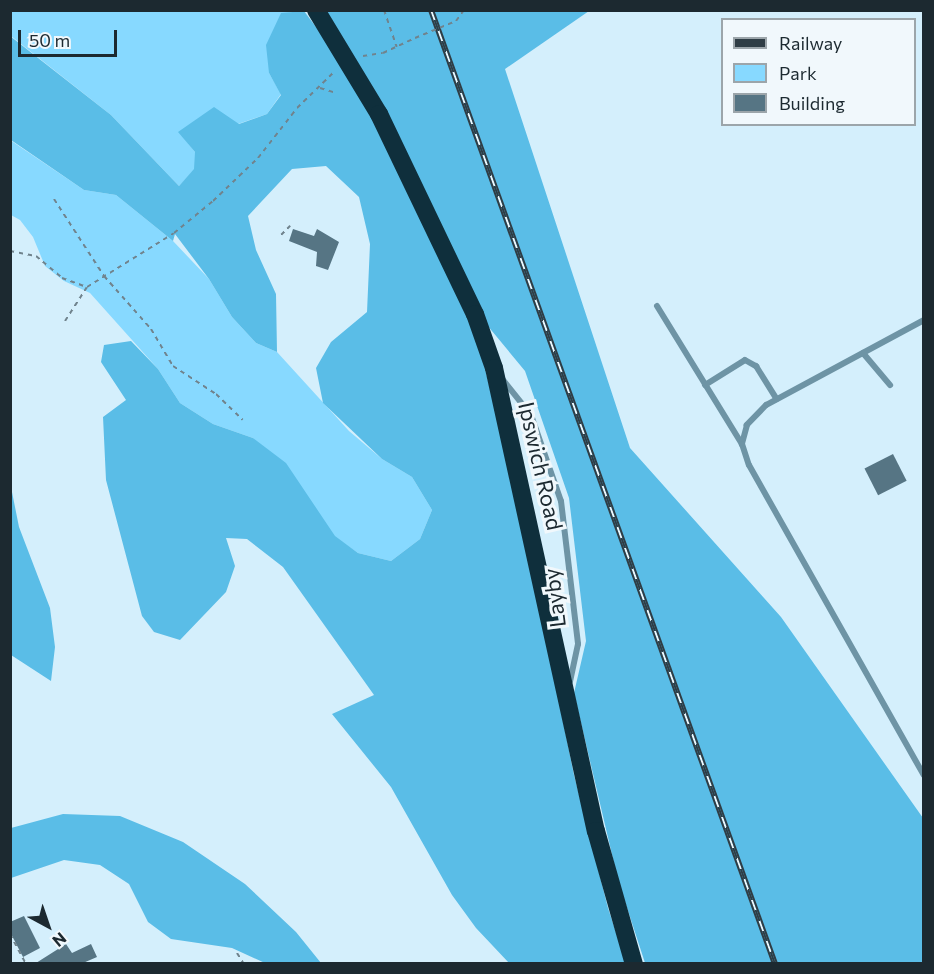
<!DOCTYPE html>
<html>
<head>
<meta charset="utf-8">
<style>
  body { margin:0 }
  #map { position:relative; width:934px; height:974px; overflow:hidden; background:#d4effc; font-family:Commissioner,sans-serif }
  div>[style] { position:absolute }
  .green>* { inset:0; background:#87d9ff }
  .forest>* { inset:0; background:#5abde7 }
  .building>* { inset:0; background:#567584; transform-origin:0 0 }
  .path>* { height:2px; margin-top:-1px; transform-origin:0; background:repeating-linear-gradient(90deg,#70838d 0 4.5px,transparent 0 9px) }
  .lane>* { height:6px; margin:-3px; padding:0 3px; transform-origin:3px; border-radius:3px; background:#6e94a5 }
  .highway>* { height:18px; margin:-9px; padding:0 9px; transform-origin:9px; border-radius:9px; background:#0f2f3c }
  .rail>* { height:6px; margin-top:-3px; transform-origin:0; background:repeating-linear-gradient(90deg,#f1f8fc 0 11px,#2f3d45 0 22px); box-sizing:border-box; border-block:2px solid #2f3d45 }
  .path-bridge>* { height:2px; margin-top:-1px; transform-origin:0; background:repeating-linear-gradient(90deg,#70838d 0 4.5px,transparent 0 9px) }
  span { translate:-50% -50%; white-space:nowrap; text-align:center; line-height:1.15; -webkit-text-stroke:6px #f1f8fc; paint-order:stroke }
  .street-label { font-size:22px; color:#1c2930 }
  .frame { position:absolute; inset:0; border:12px solid #1c2930; pointer-events:none }
  .legend { position:absolute; left:721px; top:18px; width:195px; height:108px; box-sizing:border-box; background:#f1f8fc; border:2px solid #9ca5aa; margin:0; padding:8px 10px; list-style:none; font-size:18px; color:#1c2930 }
  .legend li { display:flex; align-items:center; gap:12px; height:30px }
  .legend b { width:30px; border:2px solid #9ca5aa }
  .north { position:absolute; left:18px; top:896px; width:60px; height:60px; -webkit-text-stroke:4px #f1f8fc; paint-order:stroke; rotate:140deg; font-size:16px; font-weight:700; line-height:24px; text-align:center; color:#1c2930 }
  .north::after { content:''; display:block; margin:auto; width:21px; height:27px; background:#1c2930; clip-path:polygon(50% 0,100% 100%,50% 72%,0 100%) }
  .scale { position:absolute; left:18px; top:30px; width:99px; height:27px; box-sizing:border-box; border:3px solid #1c2930; border-top:0; padding-left:8px; font-size:18px; line-height:21px; white-space:nowrap; color:#1c2930; -webkit-text-stroke:4px #f1f8fc; paint-order:stroke }
</style>
</head>
<body>
<div id="map">
  <div class="green">
    <div style="clip-path:polygon(10px 11px,304px 11px,281px 14px,269px 73px,281px 94px,267px 114px,238px 124px,179px 132px,195px 152px,195px 169px,179px 186px,111px 115px,11px 36px)"></div>
    <div style="clip-path:polygon(10px 140px,84px 190px,116px 195px,173px 241px,209px 279px,232px 317px,256px 343px,277px 352px,349px 431px,382px 459px,412px 477px,432px 510px,420px 539px,391px 561px,358px 553px,335px 537px,253px 438px,213px 424px,180px 403px,158px 369px,90px 293px,64px 281px,45px 266px,33px 237px,20px 220px,11px 215px)"></div>
  </div>
  <div class="forest">
    <div style="clip-path:polygon(304px 11px,340px 59px,371px 115px,476px 332px,521px 515px,574px 775px,608px 908px,626px 963px,509px 963px,476px 928px,452px 895px,391px 787px,332px 714px,374px 695px,283px 567px,247px 539px,226px 538px,235px 566px,226px 592px,180px 640px,154px 632px,142px 616px,106px 480px,103px 417px,126px 400px,101px 362px,104px 345px,131px 341px,158px 369px,180px 403px,213px 424px,253px 438px,286px 463px,335px 536px,358px 553px,391px 561px,420px 539px,432px 510px,412px 477px,382px 459px,323px 403px,316px 368px,331px 342px,367px 312px,370px 244px,359px 197px,326px 166px,292px 169px,248px 216px,256px 250px,276px 294px,277px 352px,256px 343px,232px 317px,209px 279px,175px 234px,173px 241px,116px 195px,84px 190px,11px 140px,10px 36px,111px 115px,179px 186px,194px 169px,195px 152px,178px 132px,214px 107px,239px 124px,267px 114px,281px 95px,269px 73px,266px 45px,281px 13px)"></div>
    <div style="clip-path:polygon(324px 11px,589px 11px,505px 69px,630px 448px,781px 617px,923px 818px,923px 963px,645px 963px,618px 880px,574px 693px,586px 641px,569px 498px,525px 371px,487px 325px)"></div>
    <div style="clip-path:polygon(11px 487px,19px 527px,50px 608px,55px 647px,51px 681px,11px 655px)"></div>
    <div style="clip-path:polygon(63px 814px,120px 816px,183px 842px,245px 884px,296px 932px,321px 963px,265px 963px,232px 948px,171px 939px,148px 922px,129px 884px,100px 865px,64px 860px,11px 878px,11px 828px)"></div>
  </div>
  <div class="building">
    <div style="clip-path:polygon(293px 229px,314px 236px,317px 229px,339px 242px,328px 270px,316px 266px,317px 252px,289px 241px)"></div>
    <div style="left:893px;top:454px;width:30px;height:32px;rotate:63deg"></div>
    <div style="clip-path:polygon(24px 916px,40px 948px,23px 957px,10px 932px,10px 922px)"></div>
    <div style="clip-path:polygon(66px 944px,72px 953px,91px 944px,97px 957px,83px 963px,36px 963px)"></div>
  </div>
  <div class="path">
    <div style="left:384px;top:10px;width:39px;rotate:71deg"></div>
    <div style="left:456px;top:21px;width:14px;rotate:-54deg"></div>
    <div style="left:363px;top:56px;width:20px;rotate:-9deg"></div>
    <div style="left:383px;top:53px;width:35px;rotate:-25deg"></div>
    <div style="left:320px;top:88px;width:14px;rotate:17deg"></div>
    <div style="left:54px;top:199px;width:92px;rotate:57deg"></div>
    <div style="left:104px;top:276px;width:71px;rotate:48.4deg"></div>
    <div style="left:151px;top:329px;width:43px;rotate:59.3deg"></div>
    <div style="left:173px;top:366px;width:51px;rotate:33.1deg"></div>
    <div style="left:216px;top:394px;width:37px;rotate:44deg"></div>
    <div style="left:281px;top:235px;width:13px;rotate:-45deg"></div>
    <div style="left:10px;top:251px;width:26px;rotate:11deg"></div>
    <div style="left:36px;top:256px;width:34px;rotate:40deg"></div>
    <div style="left:62px;top:278px;width:27px;rotate:20deg"></div>
    <div style="left:65px;top:321px;width:40px;rotate:-57.1deg"></div>
    <div style="left:87px;top:287px;width:102px;rotate:-31.8deg"></div>
    <div style="left:174px;top:233px;width:50px;rotate:-39.4deg"></div>
    <div style="left:213px;top:201px;width:62px;rotate:-43.7deg"></div>
    <div style="left:258px;top:158px;width:63px;rotate:-52deg"></div>
    <div style="left:297px;top:108px;width:53px;rotate:-44.2deg"></div>
    <div style="left:10px;top:934px;width:34px;rotate:62deg"></div>
    <div style="left:237px;top:953px;width:13px;rotate:58deg"></div>
  </div>
  <div class="lane">
    <div style="left:657px;top:306px;width:162px;rotate:58.4deg"></div>
    <div style="left:924px;top:320px;width:179px;rotate:151.7deg"></div>
    <div style="left:766px;top:405px;width:28px;rotate:134deg"></div>
    <div style="left:747px;top:425px;width:20px;rotate:105deg"></div>
    <div style="left:742px;top:444px;width:22px;rotate:72deg"></div>
    <div style="left:749px;top:465px;width:356px;rotate:60.6deg"></div>
    <div style="left:863px;top:353px;width:42px;rotate:49.8deg"></div>
    <div style="left:503px;top:380px;width:45px;rotate:51.3deg"></div>
    <div style="left:531px;top:415px;width:91px;rotate:70.8deg"></div>
    <div style="left:561px;top:501px;width:144px;rotate:83.2deg"></div>
    <div style="left:578px;top:644px;width:38px;rotate:102deg"></div>
    <div style="left:705px;top:385px;width:47px;rotate:-32deg"></div>
    <div style="left:745px;top:360px;width:13px;rotate:29deg"></div>
    <div style="left:756px;top:366px;width:39px;rotate:58deg"></div>
  </div>
  <div class="highway">
    <div style="left:316px;top:10px;width:122px;rotate:58.8deg"></div>
    <div style="left:379px;top:114px;width:222px;rotate:64.4deg"></div>
    <div style="left:475px;top:314px;width:57px;rotate:70.6deg"></div>
    <div style="left:494px;top:368px;width:474px;rotate:77.6deg"></div>
    <div style="left:596px;top:831px;width:138px;rotate:74.1deg"></div>
  </div>
  <div class="rail">
    <div style="left:431px;top:10px;width:1014px;rotate:70.17deg"></div>
  </div>
  <div class="path-bridge">
    <div style="left:415px;top:38px;width:44px;rotate:-22.5deg"></div>
  </div>
  <div class="street-label">
    <span style="left:541px;top:466px;rotate:77deg">Ipswich Road</span>
    <span style="left:554px;top:598px;rotate:-97deg">Layby</span>
  </div>
  <div class="frame"></div>
  <ul class="legend">
  <li><b style="height:8px;background:#2f3d45"></b>Railway</li>
  <li><b style="height:16px;background:#87d9ff"></b>Park</li>
  <li><b style="height:16px;background:#567584"></b>Building</li>
  </ul>
  <div class="north">N</div>
  <div class="scale">50 m</div>
</div>
</body>
</html>
